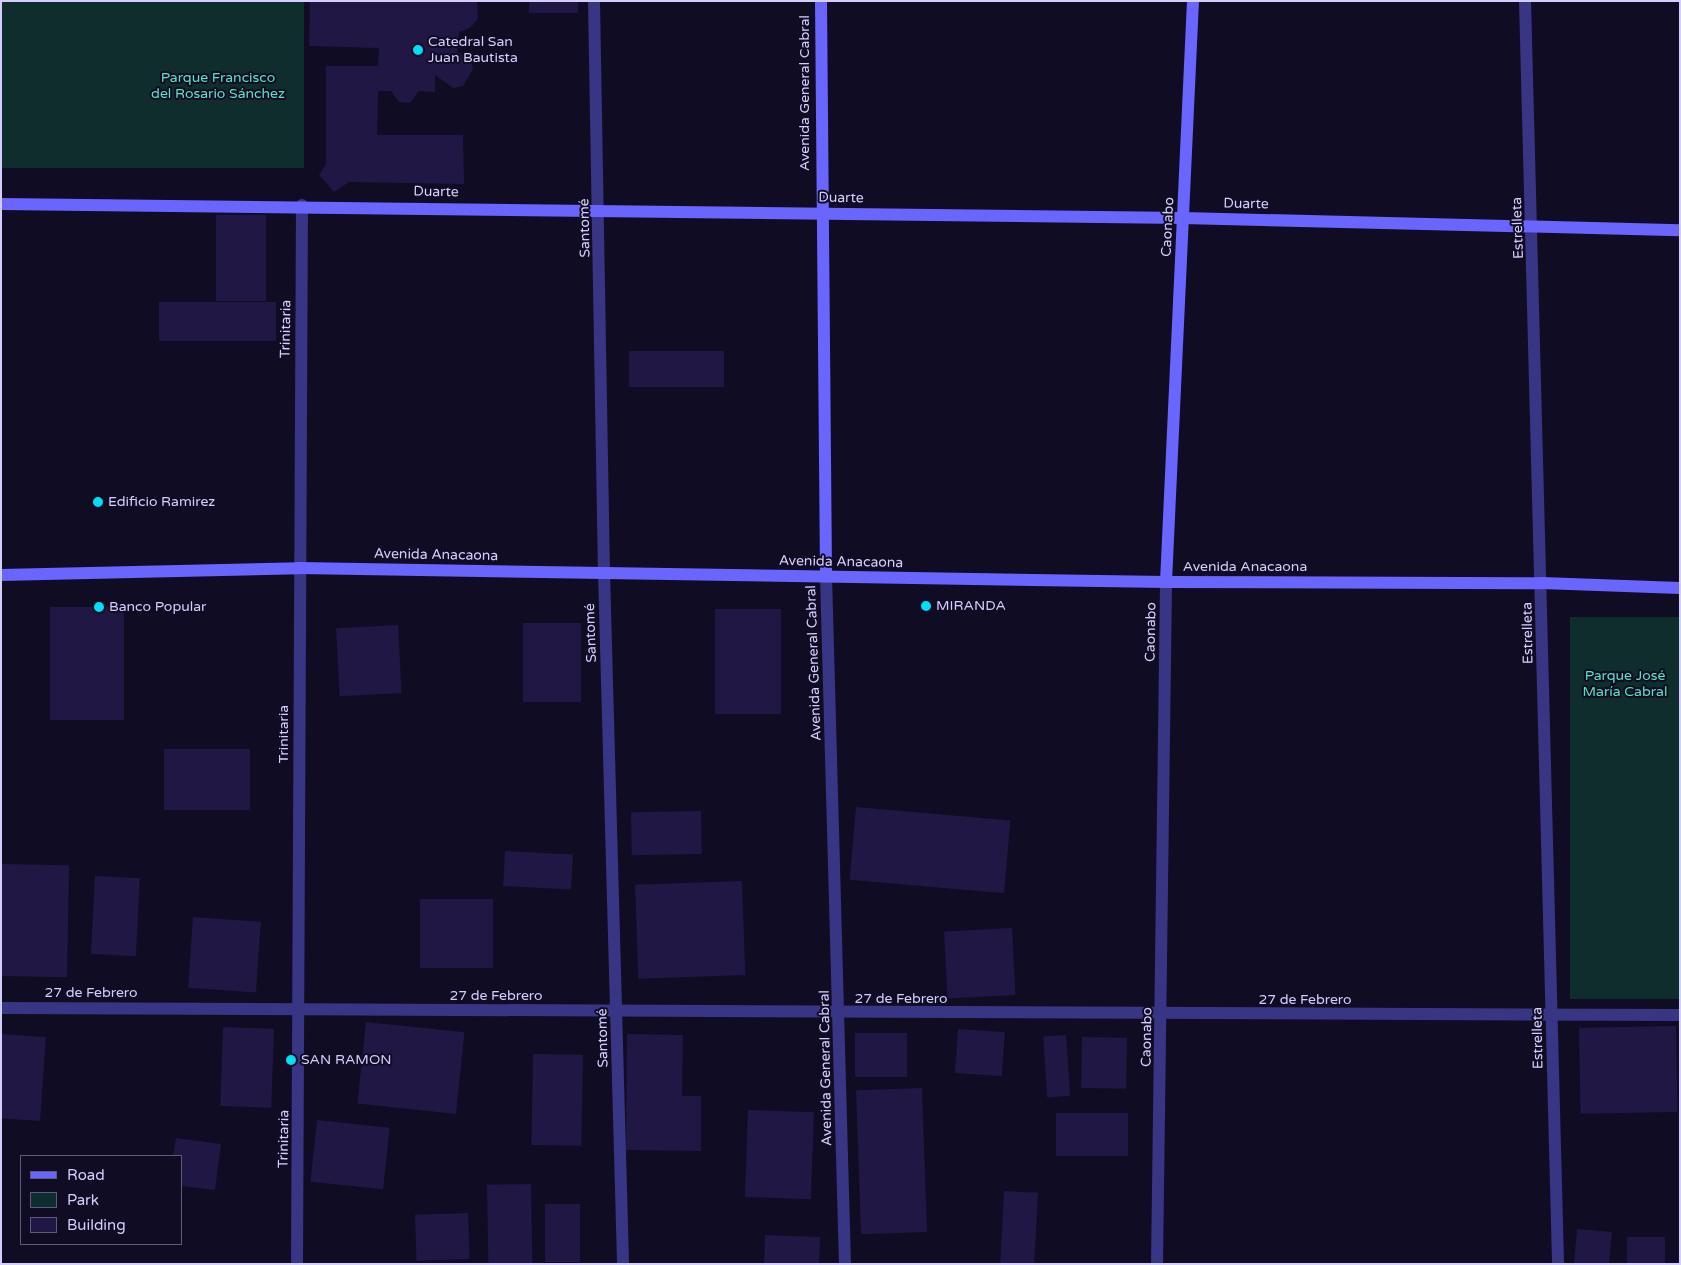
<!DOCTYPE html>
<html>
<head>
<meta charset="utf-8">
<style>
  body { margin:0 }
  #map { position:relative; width:1681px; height:1265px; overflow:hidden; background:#100c23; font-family:"Varela Round",sans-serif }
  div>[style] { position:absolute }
  .green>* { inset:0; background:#0f2d2c; transform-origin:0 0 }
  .building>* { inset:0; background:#211745; transform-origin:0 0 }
  .street>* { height:12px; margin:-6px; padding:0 6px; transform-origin:6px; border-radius:6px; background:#383584 }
  .secondary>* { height:12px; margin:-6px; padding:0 6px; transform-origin:6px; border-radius:6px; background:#6a65ff }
  .dots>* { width:14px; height:14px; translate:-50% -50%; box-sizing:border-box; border:2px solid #100c23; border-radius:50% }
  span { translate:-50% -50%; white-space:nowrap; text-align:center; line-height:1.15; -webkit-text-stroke:4px #100c23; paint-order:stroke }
  .poi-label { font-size:14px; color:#d4ceff }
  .left { translate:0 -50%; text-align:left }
  .park-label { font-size:14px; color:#54e5c2 }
  .street-label { font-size:14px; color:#d4ceff }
  .frame { position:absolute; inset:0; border:2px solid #d4ceff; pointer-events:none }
  .legend { position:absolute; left:20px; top:1155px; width:162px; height:90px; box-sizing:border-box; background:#100c23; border:1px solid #5e5a7b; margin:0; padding:6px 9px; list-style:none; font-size:15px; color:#d4ceff }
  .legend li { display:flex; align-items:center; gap:10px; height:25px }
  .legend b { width:25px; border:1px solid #5e5a7b }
</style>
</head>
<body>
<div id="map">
  <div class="green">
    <div style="left:1px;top:1px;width:303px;height:167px"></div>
    <div style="left:1680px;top:617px;width:382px;height:110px;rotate:90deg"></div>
  </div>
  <div class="building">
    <div style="clip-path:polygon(310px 1px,477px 1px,478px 19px,470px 28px,459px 32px,457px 52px,470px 59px,473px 69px,463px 86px,453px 88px,435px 75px,435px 92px,419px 91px,410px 103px,399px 102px,391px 91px,378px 91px,377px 135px,463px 135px,464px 184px,349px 182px,334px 192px,319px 175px,326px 164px,326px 66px,378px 66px,379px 48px,309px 46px)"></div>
    <div style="left:529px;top:1px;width:49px;height:12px"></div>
    <div style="left:216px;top:215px;width:50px;height:86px"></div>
    <div style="left:159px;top:302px;width:117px;height:39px"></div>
    <div style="left:629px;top:351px;width:95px;height:36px"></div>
    <div style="left:50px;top:607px;width:74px;height:113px"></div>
    <div style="left:715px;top:609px;width:66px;height:105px"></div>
    <div style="left:523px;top:623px;width:58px;height:79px"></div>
    <div style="left:398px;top:625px;width:68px;height:62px;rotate:87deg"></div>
    <div style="left:164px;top:749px;width:86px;height:61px"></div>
    <div style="left:856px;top:807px;width:155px;height:73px;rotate:5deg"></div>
    <div style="left:701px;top:811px;width:43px;height:70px;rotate:89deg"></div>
    <div style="left:505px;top:851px;width:68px;height:35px;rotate:3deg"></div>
    <div style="left:1px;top:864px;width:68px;height:112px;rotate:1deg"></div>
    <div style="left:95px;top:876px;width:45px;height:78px;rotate:3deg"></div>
    <div style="left:742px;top:881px;width:94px;height:107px;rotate:88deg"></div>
    <div style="left:420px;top:899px;width:73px;height:69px"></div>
    <div style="left:193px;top:917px;width:68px;height:71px;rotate:4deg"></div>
    <div style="left:1012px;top:928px;width:67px;height:68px;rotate:87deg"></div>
    <div style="left:366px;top:1022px;width:99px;height:82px;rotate:6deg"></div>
    <div style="left:1676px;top:1026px;width:86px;height:97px;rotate:89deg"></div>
    <div style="left:223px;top:1027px;width:51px;height:79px;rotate:2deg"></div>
    <div style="left:958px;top:1029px;width:47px;height:44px;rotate:4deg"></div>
    <div style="left:855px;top:1033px;width:52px;height:44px"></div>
    <div style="left:1px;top:1034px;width:45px;height:84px;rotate:4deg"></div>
    <div style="clip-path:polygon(627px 1034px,683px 1035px,682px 1096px,701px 1096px,701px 1151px,626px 1150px)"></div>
    <div style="left:1066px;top:1035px;width:61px;height:23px;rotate:86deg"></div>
    <div style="left:1082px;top:1037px;width:45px;height:51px;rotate:1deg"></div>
    <div style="left:533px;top:1054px;width:50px;height:91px;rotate:1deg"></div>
    <div style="left:922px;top:1088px;width:144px;height:66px;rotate:88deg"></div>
    <div style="left:748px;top:1110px;width:66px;height:87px;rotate:2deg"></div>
    <div style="left:1056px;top:1113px;width:72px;height:43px"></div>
    <div style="left:317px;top:1120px;width:73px;height:62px;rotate:6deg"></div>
    <div style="clip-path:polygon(176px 1138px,221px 1144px,215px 1190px,181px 1186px,181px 1156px,173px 1156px)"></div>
    <div style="left:531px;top:1184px;width:80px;height:44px;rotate:89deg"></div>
    <div style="left:1004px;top:1191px;width:34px;height:73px;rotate:3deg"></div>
    <div style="left:545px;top:1204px;width:35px;height:58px"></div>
    <div style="left:468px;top:1213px;width:46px;height:53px;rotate:88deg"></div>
    <div style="left:1577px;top:1229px;width:35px;height:35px;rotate:5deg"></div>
    <div style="left:765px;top:1235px;width:55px;height:29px;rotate:2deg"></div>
    <div style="left:1627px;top:1237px;width:38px;height:27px"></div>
  </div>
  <div class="street">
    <div style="left:594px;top:1px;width:572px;rotate:89deg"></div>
    <div style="left:604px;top:573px;width:691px;rotate:88.42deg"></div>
    <div style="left:1525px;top:1px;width:1263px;rotate:88.5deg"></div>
    <div style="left:826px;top:576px;width:688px;rotate:88.42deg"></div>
    <div style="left:1px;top:1008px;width:1679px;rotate:0.24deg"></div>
    <div style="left:297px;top:1264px;width:1059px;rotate:-89.73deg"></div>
    <div style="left:1157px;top:1264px;width:682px;rotate:-89.24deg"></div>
  </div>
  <div class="secondary">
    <div style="left:821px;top:1px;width:575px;rotate:89.5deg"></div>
    <div style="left:1px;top:204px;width:1182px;rotate:0.68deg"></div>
    <div style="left:1183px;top:218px;width:497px;rotate:1.4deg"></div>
    <div style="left:1px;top:575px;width:298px;rotate:-1.3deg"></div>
    <div style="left:299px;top:568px;width:867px;rotate:0.93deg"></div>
    <div style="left:1166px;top:582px;width:376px;rotate:0.2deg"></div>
    <div style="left:1542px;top:583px;width:138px;rotate:2.1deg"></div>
    <div style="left:1166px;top:582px;width:582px;rotate:-87.34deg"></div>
  </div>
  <div class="dots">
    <div style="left:418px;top:50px;background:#00def9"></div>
    <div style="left:98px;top:502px;background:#00def9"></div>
    <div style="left:926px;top:606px;background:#00def9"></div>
    <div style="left:99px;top:607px;background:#00def9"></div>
    <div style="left:291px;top:1060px;background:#00def9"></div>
  </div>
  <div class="poi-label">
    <span class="left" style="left:428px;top:50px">Catedral San<br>Juan Bautista</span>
    <span class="left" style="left:108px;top:502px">Edificio Ramirez</span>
    <span class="left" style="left:936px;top:606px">MIRANDA</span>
    <span class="left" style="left:109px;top:607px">Banco Popular</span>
    <span class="left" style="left:301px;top:1060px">SAN RAMON</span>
  </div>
  <div class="park-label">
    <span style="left:218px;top:86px">Parque Francisco<br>del Rosario Sánchez</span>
    <span style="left:1625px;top:684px">Parque José<br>María Cabral</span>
  </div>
  <div class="street-label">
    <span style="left:805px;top:93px;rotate:-90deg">Avenida General Cabral</span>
    <span style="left:436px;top:192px;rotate:1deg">Duarte</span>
    <span style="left:841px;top:198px;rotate:1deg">Duarte</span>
    <span style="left:1246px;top:204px;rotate:1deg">Duarte</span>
    <span style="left:1168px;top:227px;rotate:-87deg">Caonabo</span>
    <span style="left:585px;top:228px;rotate:-91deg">Santomé</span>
    <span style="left:1518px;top:228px;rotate:-92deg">Estrelleta</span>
    <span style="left:286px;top:329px;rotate:-89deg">Trinitaria</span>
    <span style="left:436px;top:555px;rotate:1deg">Avenida Anacaona</span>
    <span style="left:841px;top:562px;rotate:1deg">Avenida Anacaona</span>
    <span style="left:1245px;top:567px">Avenida Anacaona</span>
    <span style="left:1151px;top:632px;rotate:-89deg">Caonabo</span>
    <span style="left:591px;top:633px;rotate:-92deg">Santomé</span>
    <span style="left:1528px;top:633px;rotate:-91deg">Estrelleta</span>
    <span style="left:814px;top:663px;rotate:-92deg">Avenida General Cabral</span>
    <span style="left:284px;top:734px;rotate:-90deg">Trinitaria</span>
    <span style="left:91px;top:993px">27 de Febrero</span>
    <span style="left:496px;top:996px">27 de Febrero</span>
    <span style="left:901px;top:999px">27 de Febrero</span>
    <span style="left:1305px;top:1000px">27 de Febrero</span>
    <span style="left:1147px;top:1037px;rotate:-89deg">Caonabo</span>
    <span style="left:603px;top:1038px;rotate:-91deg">Santomé</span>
    <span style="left:1538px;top:1038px;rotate:-91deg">Estrelleta</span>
    <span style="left:826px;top:1068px;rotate:-91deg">Avenida General Cabral</span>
    <span style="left:284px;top:1139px;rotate:-89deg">Trinitaria</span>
  </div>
  <div class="frame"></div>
  <ul class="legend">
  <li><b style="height:6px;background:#6a65ff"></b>Road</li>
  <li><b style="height:14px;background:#0f2d2c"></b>Park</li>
  <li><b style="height:14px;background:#211745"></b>Building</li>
  </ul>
</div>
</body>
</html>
